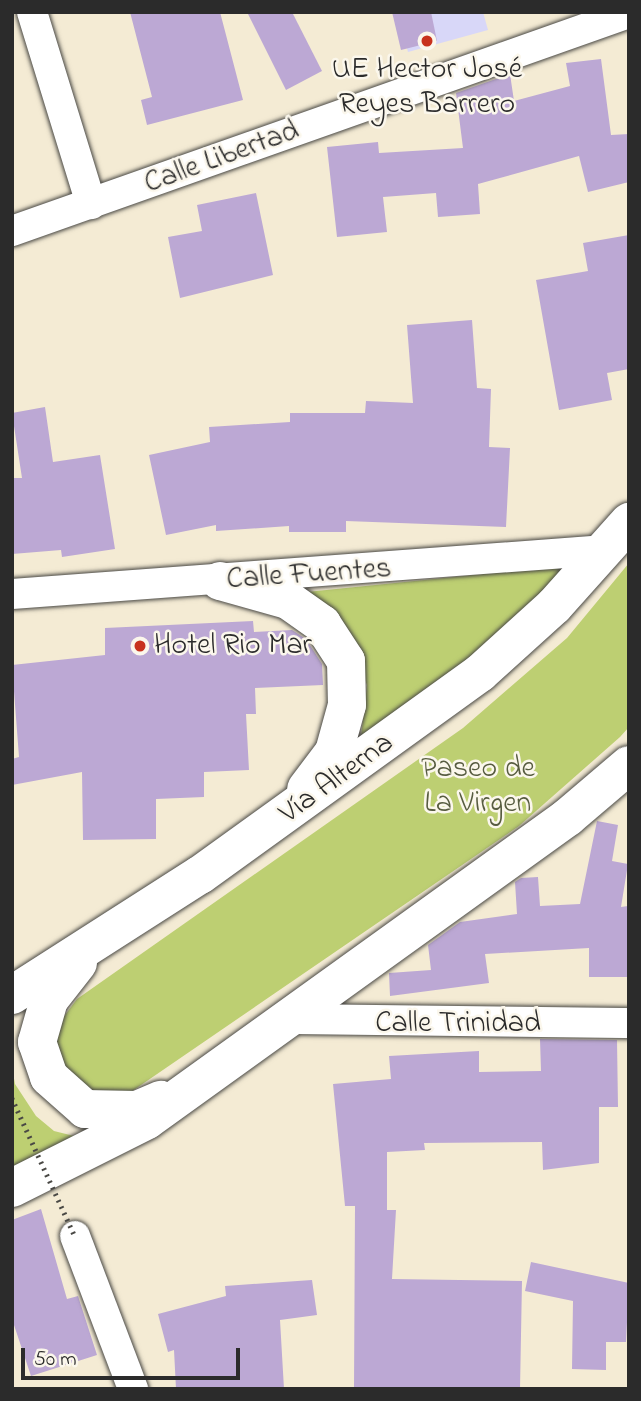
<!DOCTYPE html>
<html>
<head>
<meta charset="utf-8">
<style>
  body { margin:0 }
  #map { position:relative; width:641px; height:1401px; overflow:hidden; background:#f4ebd4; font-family:"Indie Flower",sans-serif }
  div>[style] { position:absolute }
  .built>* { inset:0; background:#d8d7f8 }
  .green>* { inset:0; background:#bdcf72 }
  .building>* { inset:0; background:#bca8d4 }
  .roads { filter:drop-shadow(0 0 2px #494844) drop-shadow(0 0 2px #494844) }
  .minor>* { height:30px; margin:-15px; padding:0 15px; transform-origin:15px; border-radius:15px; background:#fff }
  .highway>* { height:38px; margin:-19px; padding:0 19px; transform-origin:19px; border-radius:19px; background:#fff }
  .path-bridge>* { height:4.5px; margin-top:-2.25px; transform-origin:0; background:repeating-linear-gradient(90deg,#494844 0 2px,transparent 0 7px) }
  .dots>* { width:19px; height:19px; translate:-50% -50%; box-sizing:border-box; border:4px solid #fbf7ec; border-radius:50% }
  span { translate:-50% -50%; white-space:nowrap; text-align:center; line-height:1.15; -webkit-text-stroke:5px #fbf7ec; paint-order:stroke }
  .poi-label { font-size:30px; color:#2b2b2b }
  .left { translate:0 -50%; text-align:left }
  .street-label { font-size:30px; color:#2b2b2b }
  .park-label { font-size:30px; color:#575c40 }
  .frame { position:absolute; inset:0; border:14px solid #2b2b2b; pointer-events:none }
  .scale { position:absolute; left:21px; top:1348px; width:219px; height:32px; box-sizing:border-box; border:4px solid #2b2b2b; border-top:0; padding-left:9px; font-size:21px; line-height:24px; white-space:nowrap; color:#2b2b2b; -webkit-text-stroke:5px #fbf7ec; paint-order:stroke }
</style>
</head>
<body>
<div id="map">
  <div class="built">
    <div style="clip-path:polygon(397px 12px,483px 12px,488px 30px,408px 52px)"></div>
  </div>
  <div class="green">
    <div style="clip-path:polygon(629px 563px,629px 727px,620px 737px,519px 826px,125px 1096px,81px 1090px,63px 1069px,56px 1045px,62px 1019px,77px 999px,463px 728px,567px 638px)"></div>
    <div style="clip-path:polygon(572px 565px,482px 650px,361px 737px,367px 685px,349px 641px,297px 593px)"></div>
    <div style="clip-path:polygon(12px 1067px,15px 1084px,36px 1116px,54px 1131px,82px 1138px,12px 1177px)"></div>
  </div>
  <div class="building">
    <div style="clip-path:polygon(130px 12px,220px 12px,243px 100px,147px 125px,141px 100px,152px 97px)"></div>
    <div style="clip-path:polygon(247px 12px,292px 12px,322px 71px,286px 90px)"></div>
    <div style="clip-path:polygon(392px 12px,431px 12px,437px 41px,401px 50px)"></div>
    <div style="clip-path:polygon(601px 59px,611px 135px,629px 134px,629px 182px,588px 192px,579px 156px,478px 184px,480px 214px,438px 217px,436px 193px,383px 197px,387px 232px,337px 237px,327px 147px,378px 142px,379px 153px,463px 148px,456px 93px,510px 74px,514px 101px,570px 86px,566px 63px)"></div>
    <div style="clip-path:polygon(256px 193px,273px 275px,180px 298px,168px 237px,202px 231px,197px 205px)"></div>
    <div style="clip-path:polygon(629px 235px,629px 369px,607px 373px,612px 400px,559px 410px,536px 280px,588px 271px,583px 243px)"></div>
    <div style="clip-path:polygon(472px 320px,477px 388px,491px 389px,489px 447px,510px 448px,506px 527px,346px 521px,346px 532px,289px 532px,289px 526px,216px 531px,216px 525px,166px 535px,149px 455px,210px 442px,209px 427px,290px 422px,290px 413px,365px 413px,366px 401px,413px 403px,407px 325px)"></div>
    <div style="clip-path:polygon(45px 407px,53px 462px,100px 455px,115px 549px,62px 557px,61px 550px,12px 554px,12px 478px,22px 478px,12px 413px)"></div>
    <div style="clip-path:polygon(253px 621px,254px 632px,292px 630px,306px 639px,322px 664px,323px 685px,255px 688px,256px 714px,246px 714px,249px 770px,204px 772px,204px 797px,156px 799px,156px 839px,83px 840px,82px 772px,12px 785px,12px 759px,19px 757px,12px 665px,105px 655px,105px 628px)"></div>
    <div style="clip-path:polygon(597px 821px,618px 825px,612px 861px,628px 864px,621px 907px,628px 906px,628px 977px,589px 977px,589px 948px,485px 954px,489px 983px,390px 996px,389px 973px,431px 970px,428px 945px,460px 922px,517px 914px,515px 882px,521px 878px,538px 877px,540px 906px,580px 904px)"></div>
    <div style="clip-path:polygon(540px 1039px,617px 1040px,618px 1107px,599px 1107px,599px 1163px,543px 1170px,542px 1142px,424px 1143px,425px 1150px,387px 1152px,387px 1210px,396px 1210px,392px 1279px,522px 1281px,520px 1389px,354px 1389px,355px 1206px,345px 1206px,333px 1084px,391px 1079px,389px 1056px,479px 1051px,479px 1072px,541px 1071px)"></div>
    <div style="clip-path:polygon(41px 1209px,67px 1299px,78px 1296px,97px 1355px,31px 1376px,12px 1319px,12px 1220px)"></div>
    <div style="clip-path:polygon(531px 1262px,629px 1283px,626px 1342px,606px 1342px,606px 1370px,572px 1369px,573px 1301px,525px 1291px)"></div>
    <div style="clip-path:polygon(312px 1280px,317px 1315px,280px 1320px,284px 1389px,176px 1389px,174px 1350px,168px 1352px,158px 1314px,226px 1296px,225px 1286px)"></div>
  </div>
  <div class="roads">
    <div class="minor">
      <div style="left:32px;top:12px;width:201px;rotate:72.9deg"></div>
      <div style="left:12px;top:231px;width:654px;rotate:-19.46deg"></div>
      <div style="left:12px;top:594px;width:595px;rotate:-4.24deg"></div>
      <div style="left:288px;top:1019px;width:341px;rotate:0.7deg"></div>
      <div style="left:75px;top:1236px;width:164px;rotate:69.2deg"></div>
    </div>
    <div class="highway">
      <div style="left:220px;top:581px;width:71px;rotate:15.6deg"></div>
      <div style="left:288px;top:600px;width:42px;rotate:35.2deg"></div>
      <div style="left:322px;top:624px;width:44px;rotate:57deg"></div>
      <div style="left:346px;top:661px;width:44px;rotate:88.7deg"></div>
      <div style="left:347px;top:705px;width:49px;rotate:105.5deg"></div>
      <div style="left:334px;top:752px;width:46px;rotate:127.1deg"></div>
      <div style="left:78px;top:963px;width:47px;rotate:128.1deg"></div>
      <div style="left:49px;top:1000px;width:44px;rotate:105.9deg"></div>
      <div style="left:37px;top:1042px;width:37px;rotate:71deg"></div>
      <div style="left:49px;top:1077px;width:48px;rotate:41.6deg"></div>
      <div style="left:85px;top:1109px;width:52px;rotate:1.1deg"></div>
      <div style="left:137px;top:1110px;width:26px;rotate:-23deg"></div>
      <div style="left:12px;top:995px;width:223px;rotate:-32.6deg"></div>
      <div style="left:200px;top:875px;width:345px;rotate:-35.8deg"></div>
      <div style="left:480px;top:673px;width:100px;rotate:-42.2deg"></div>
      <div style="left:554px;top:606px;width:113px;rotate:-48.2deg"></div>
      <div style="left:12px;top:1188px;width:151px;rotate:-26.7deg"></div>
      <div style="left:147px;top:1120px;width:519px;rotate:-35.74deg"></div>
      <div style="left:568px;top:817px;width:80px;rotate:-40.4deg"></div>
    </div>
  </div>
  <div class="path-bridge">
    <div style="left:12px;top:1098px;width:152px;rotate:65.5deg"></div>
  </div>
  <div class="dots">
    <div style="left:427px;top:41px;background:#c8321e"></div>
    <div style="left:140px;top:646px;background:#c8321e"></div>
  </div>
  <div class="poi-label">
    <span style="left:427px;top:87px">UE Hector José<br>Reyes Barrero</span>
    <span class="left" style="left:154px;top:646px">Hotel Rio Mar</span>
  </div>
  <div class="street-label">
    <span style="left:222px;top:158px;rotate:-20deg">Calle Libertad</span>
    <span style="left:309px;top:575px;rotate:-4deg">Calle Fuentes</span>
    <span style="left:337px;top:779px;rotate:-36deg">Vía Alterna</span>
    <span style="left:458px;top:1024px">Calle Trinidad</span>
  </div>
  <div class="park-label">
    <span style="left:478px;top:786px">Paseo de<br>La Virgen</span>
  </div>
  <div class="frame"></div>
  <div class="scale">50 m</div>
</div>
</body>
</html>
